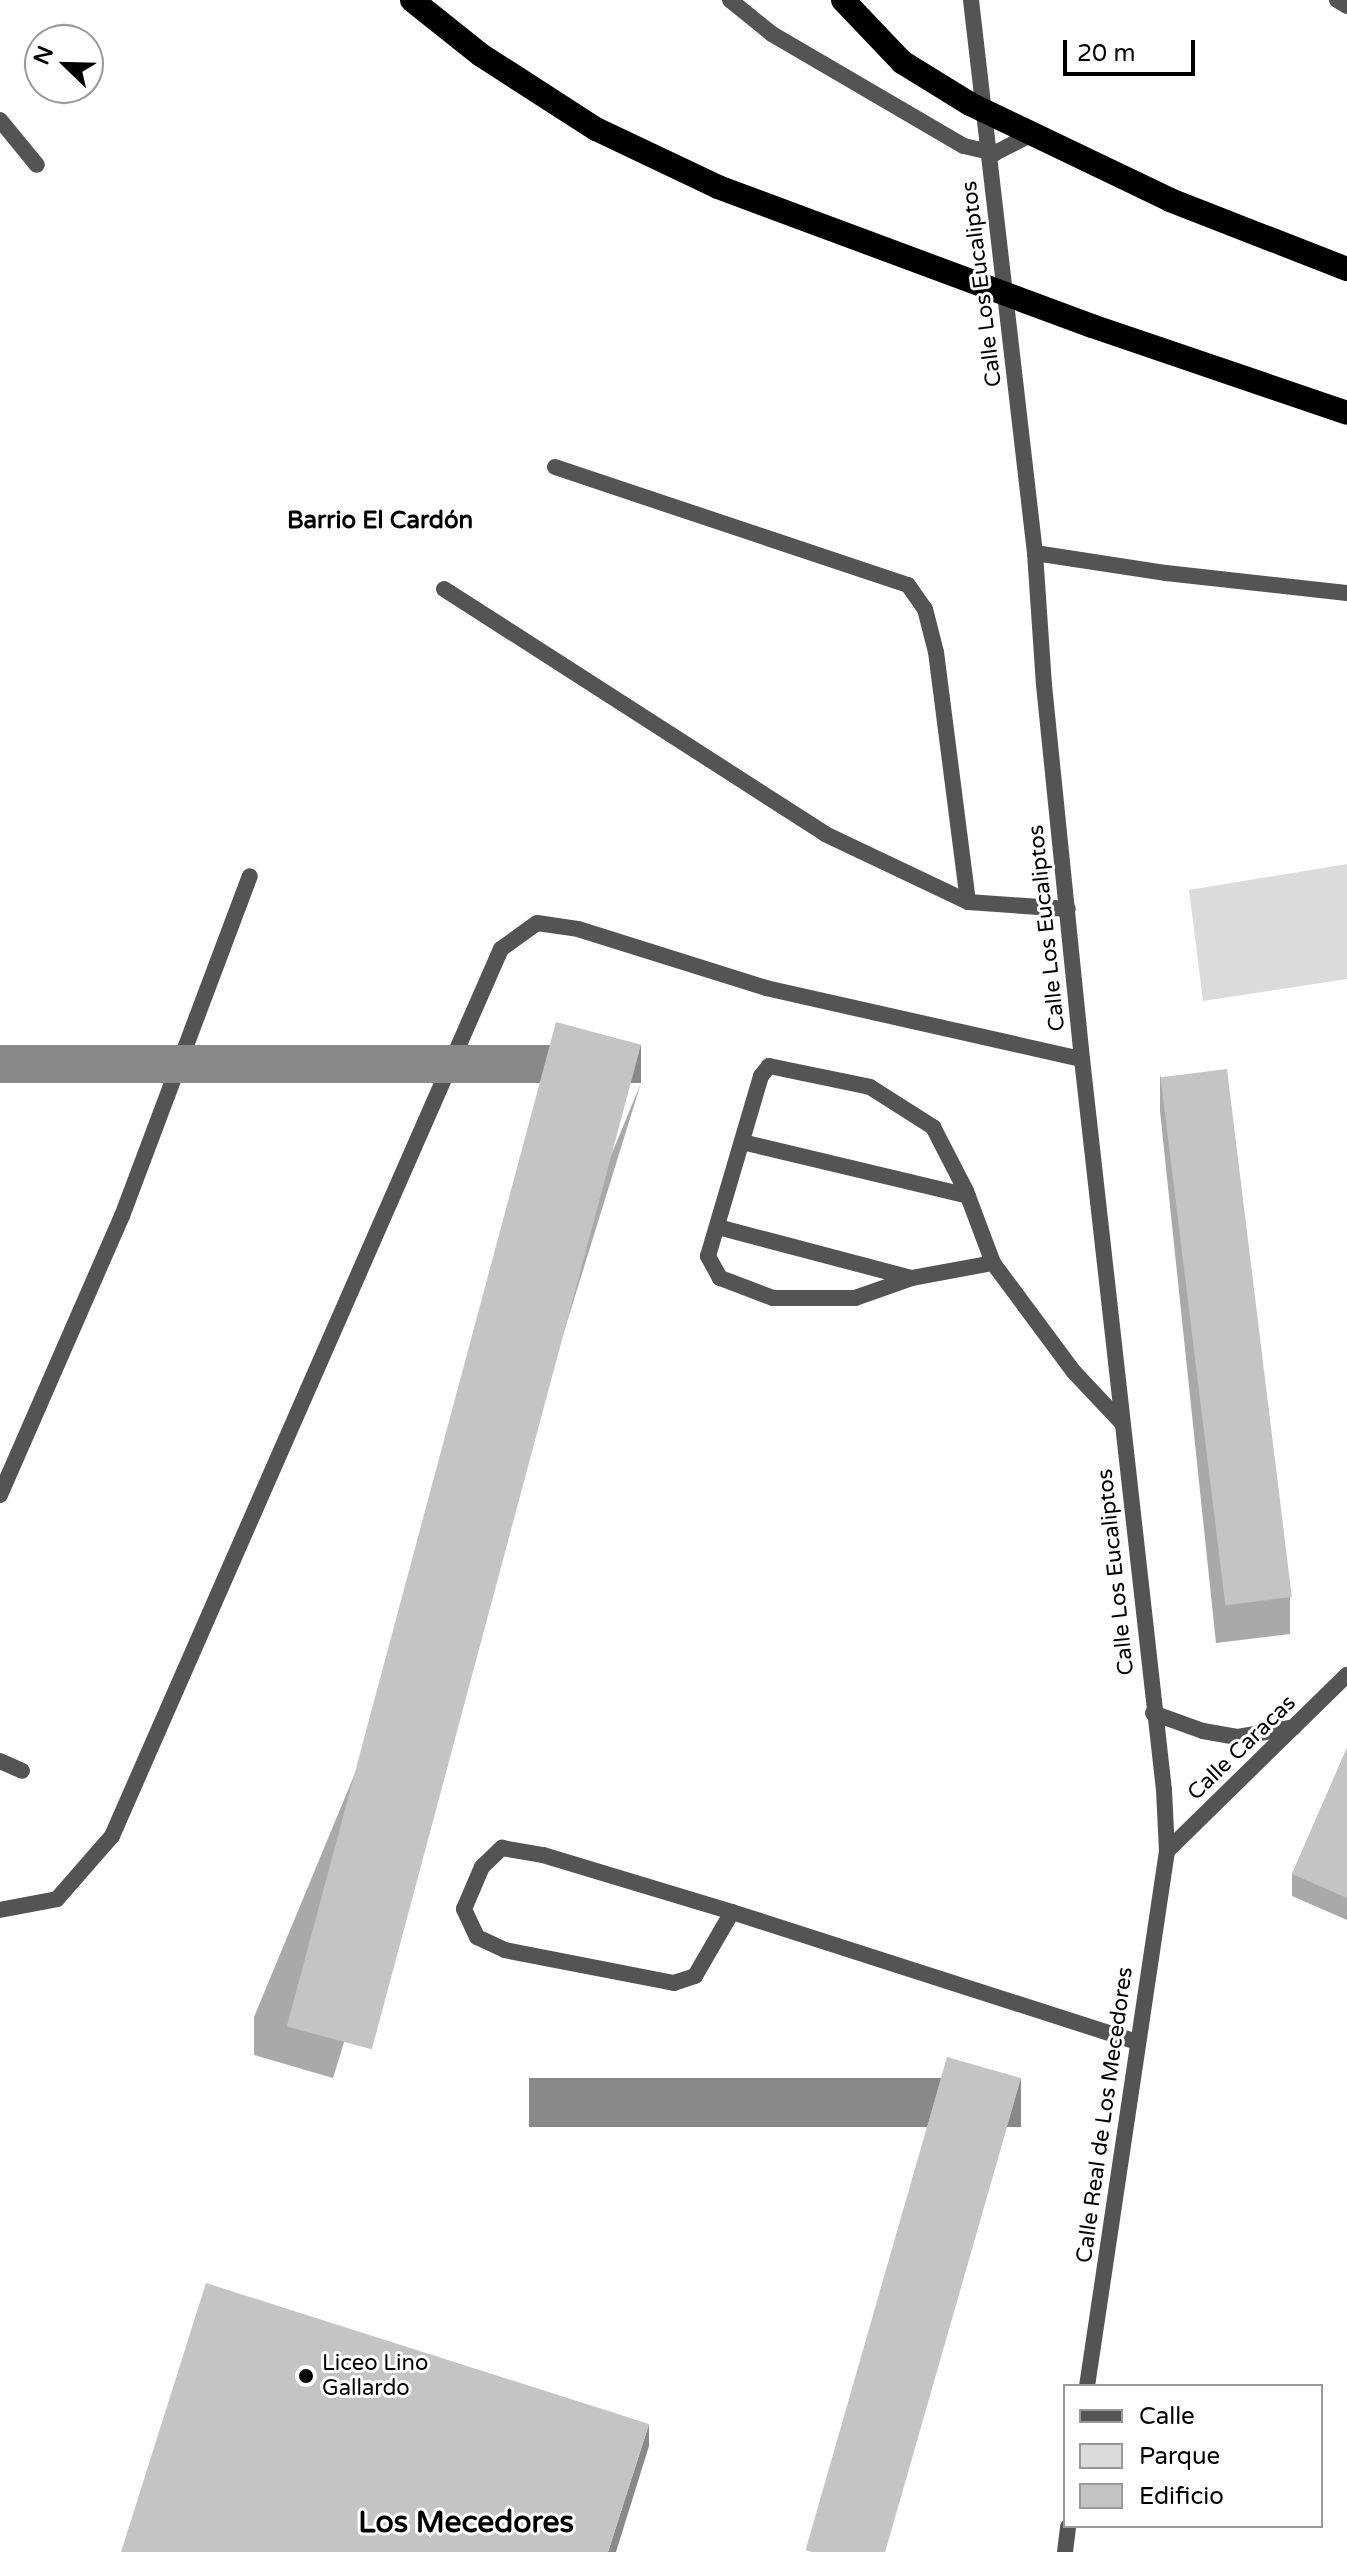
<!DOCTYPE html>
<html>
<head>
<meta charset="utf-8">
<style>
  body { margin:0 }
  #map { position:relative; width:1347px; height:2552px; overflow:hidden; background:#fff; font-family:"Varela Round",sans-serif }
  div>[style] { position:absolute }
  .green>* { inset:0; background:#dbdbdb }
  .service>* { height:16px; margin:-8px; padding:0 8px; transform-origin:8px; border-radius:8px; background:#545454 }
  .minor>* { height:16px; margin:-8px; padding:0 8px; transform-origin:8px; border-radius:8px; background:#545454 }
  .motorway>* { height:24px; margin:-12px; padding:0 12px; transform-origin:12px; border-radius:12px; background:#000 }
  .wall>* { inset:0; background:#a9a9a9 }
  .shaded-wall>* { inset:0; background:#898989; transform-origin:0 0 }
  .building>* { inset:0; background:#c4c4c4; transform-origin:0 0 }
  .dots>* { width:22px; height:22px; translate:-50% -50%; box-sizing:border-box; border:4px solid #fff; border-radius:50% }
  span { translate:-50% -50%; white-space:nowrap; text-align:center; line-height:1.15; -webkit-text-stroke:6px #fff; paint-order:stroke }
  .street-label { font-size:22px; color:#000 }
  .poi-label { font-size:22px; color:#000 }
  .left { translate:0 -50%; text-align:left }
  .neighbourhood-label { font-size:24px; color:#000; font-weight:700 }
  .district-label { font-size:30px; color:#000; font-weight:700 }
  .legend { position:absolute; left:1063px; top:2384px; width:260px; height:144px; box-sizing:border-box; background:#fff; border:2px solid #999; margin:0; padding:10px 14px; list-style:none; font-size:24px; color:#000 }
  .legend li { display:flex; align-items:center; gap:16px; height:40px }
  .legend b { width:40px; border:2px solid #999 }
  .north { position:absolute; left:24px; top:24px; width:80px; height:80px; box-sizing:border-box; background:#fff; border:2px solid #999; border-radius:50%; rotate:293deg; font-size:22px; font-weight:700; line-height:32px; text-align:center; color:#000 }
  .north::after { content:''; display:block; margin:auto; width:28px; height:36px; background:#000; clip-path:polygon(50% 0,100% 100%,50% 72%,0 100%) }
  .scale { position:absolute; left:1063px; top:40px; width:132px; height:36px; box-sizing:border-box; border:4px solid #000; border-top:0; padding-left:10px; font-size:24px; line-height:28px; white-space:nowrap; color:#000; -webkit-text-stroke:6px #fff; paint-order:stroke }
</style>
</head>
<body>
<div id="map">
  <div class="green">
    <div style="clip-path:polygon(1347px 864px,1347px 979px,1203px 1001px,1189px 890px)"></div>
  </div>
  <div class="service">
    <div style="left:730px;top:0;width:54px;rotate:39deg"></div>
    <div style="left:772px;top:34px;width:222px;rotate:30.3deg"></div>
    <div style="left:964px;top:146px;width:32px;rotate:13deg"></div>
    <div style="left:995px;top:153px;width:42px;rotate:-27.2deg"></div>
    <div style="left:0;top:120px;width:58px;rotate:50.6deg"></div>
    <div style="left:742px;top:1142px;width:232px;rotate:13.4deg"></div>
    <div style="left:718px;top:1227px;width:200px;rotate:14.8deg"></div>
    <div style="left:993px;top:1263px;width:82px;rotate:169.5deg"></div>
    <div style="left:912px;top:1278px;width:60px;rotate:160.7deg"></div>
    <div style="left:855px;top:1298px;width:82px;rotate:180deg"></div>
    <div style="left:773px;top:1298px;width:57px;rotate:-159.3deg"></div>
    <div style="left:720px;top:1278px;width:25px;rotate:-119deg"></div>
    <div style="left:708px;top:1256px;width:188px;rotate:-73.6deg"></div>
    <div style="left:761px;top:1076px;width:13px;rotate:-51deg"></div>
    <div style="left:769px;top:1066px;width:103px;rotate:11.7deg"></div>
    <div style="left:870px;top:1087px;width:75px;rotate:32.4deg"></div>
    <div style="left:933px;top:1127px;width:72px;rotate:62.7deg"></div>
    <div style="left:966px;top:1191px;width:77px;rotate:69.4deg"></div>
    <div style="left:993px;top:1263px;width:136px;rotate:53.4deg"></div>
    <div style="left:1074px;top:1372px;width:70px;rotate:46.7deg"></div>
    <div style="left:0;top:1761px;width:24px;rotate:24deg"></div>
    <div style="left:732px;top:1912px;width:74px;rotate:120deg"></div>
    <div style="left:695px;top:1976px;width:22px;rotate:162deg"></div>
    <div style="left:674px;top:1983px;width:172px;rotate:-169deg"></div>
    <div style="left:505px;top:1950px;width:31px;rotate:-155deg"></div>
    <div style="left:477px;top:1937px;width:31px;rotate:-115deg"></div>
    <div style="left:464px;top:1909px;width:46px;rotate:-66.8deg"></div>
    <div style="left:482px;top:1867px;width:28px;rotate:-44deg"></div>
    <div style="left:502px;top:1848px;width:42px;rotate:9.7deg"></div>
    <div style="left:543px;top:1855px;width:197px;rotate:16.8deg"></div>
    <div style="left:732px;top:1912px;width:426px;rotate:17.8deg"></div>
  </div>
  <div class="minor">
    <div style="left:971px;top:0;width:557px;rotate:83.4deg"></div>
    <div style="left:1035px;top:553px;width:132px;rotate:86.1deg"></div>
    <div style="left:1044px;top:685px;width:376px;rotate:84.2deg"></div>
    <div style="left:1082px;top:1059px;width:736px;rotate:83.6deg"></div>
    <div style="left:1164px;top:1790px;width:61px;rotate:87.2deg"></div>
    <div style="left:1167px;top:1851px;width:541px;rotate:98.5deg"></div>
    <div style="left:1337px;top:0;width:12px;rotate:31deg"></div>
    <div style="left:555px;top:467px;width:372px;rotate:18.5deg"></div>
    <div style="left:908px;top:585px;width:29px;rotate:55deg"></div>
    <div style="left:925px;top:609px;width:44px;rotate:75.7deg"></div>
    <div style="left:936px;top:652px;width:252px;rotate:82.7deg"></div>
    <div style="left:1035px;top:553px;width:133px;rotate:8.7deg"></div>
    <div style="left:1166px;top:573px;width:182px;rotate:6.3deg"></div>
    <div style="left:444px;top:589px;width:453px;rotate:32.7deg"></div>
    <div style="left:825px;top:834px;width:158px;rotate:25.4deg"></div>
    <div style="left:968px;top:902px;width:100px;rotate:4deg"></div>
    <div style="left:0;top:1495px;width:305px;rotate:-66.4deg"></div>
    <div style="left:122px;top:1216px;width:363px;rotate:-69.4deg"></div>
    <div style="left:1153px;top:1713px;width:53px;rotate:19.8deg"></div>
    <div style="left:1203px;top:1731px;width:36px;rotate:10deg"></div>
    <div style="left:1238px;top:1737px;width:57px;rotate:-10.1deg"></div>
    <div style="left:1167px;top:1851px;width:252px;rotate:-44.4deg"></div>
    <div style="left:0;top:1910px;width:58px;rotate:-10.9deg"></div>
    <div style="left:57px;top:1899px;width:84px;rotate:-48.9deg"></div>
    <div style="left:112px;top:1836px;width:969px;rotate:-66.32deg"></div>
    <div style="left:501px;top:949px;width:44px;rotate:-35.8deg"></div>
    <div style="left:537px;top:923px;width:41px;rotate:8.3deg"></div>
    <div style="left:578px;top:929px;width:197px;rotate:17.4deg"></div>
    <div style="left:766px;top:988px;width:324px;rotate:12.7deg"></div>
    <div style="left:1065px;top:2552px;width:26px;rotate:-83deg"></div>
  </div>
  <div class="motorway">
    <div style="left:412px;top:0;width:88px;rotate:38.6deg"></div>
    <div style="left:481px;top:55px;width:137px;rotate:32.8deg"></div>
    <div style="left:596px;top:129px;width:135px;rotate:25.4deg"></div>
    <div style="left:718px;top:187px;width:399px;rotate:20.4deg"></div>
    <div style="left:1092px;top:326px;width:269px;rotate:18.8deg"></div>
    <div style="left:843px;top:0;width:86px;rotate:46.4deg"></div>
    <div style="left:902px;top:62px;width:80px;rotate:31.7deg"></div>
    <div style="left:970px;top:104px;width:222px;rotate:25.6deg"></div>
    <div style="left:1170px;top:200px;width:190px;rotate:21.3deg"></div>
  </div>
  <div class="wall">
    <div style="clip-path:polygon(1160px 1074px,1290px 1597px,1290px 1634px,1216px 1643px,1160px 1111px)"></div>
    <div style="clip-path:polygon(641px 1083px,333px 2078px,254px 2055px,254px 2017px)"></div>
    <div style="clip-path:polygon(1347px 1748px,1347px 1920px,1292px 1896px,1292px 1874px)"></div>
  </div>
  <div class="shaded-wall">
    <div style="left:641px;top:1045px;width:38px;height:1042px;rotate:90deg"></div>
    <div style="left:1021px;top:2078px;width:49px;height:492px;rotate:90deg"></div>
    <div style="clip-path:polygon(649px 2424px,649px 2446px,616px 2552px,608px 2552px)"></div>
  </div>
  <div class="building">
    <div style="left:556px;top:1022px;width:88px;height:1040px;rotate:15deg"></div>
    <div style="left:1227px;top:1069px;width:532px;height:67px;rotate:83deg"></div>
    <div style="clip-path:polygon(1347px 1748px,1347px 1898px,1292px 1874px)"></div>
    <div style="left:947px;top:2057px;width:77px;height:513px;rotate:16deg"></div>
    <div style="clip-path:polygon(206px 2283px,649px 2424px,608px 2552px,121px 2552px)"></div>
  </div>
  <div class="dots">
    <div style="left:306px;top:2376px;background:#000"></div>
  </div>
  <div class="street-label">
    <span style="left:982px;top:284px;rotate:-97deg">Calle Los Eucaliptos</span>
    <span style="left:1047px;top:928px;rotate:-96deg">Calle Los Eucaliptos</span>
    <span style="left:1116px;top:1572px;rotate:-96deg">Calle Los Eucaliptos</span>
    <span style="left:1242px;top:1748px;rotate:-44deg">Calle Caracas</span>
    <span style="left:1105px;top:2115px;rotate:-82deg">Calle Real de Los Mecedores</span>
  </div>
  <div class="poi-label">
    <span class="left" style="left:322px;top:2376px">Liceo Lino<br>Gallardo</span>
  </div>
  <div class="neighbourhood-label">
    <span style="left:380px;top:521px">Barrio El Cardón</span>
  </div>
  <div class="district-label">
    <span style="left:466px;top:2523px">Los Mecedores</span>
  </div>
  <ul class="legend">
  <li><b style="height:10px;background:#545454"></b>Calle</li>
  <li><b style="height:22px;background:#dbdbdb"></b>Parque</li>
  <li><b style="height:22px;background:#c4c4c4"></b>Edificio</li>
  </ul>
  <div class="north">N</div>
  <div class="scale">20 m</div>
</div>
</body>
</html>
